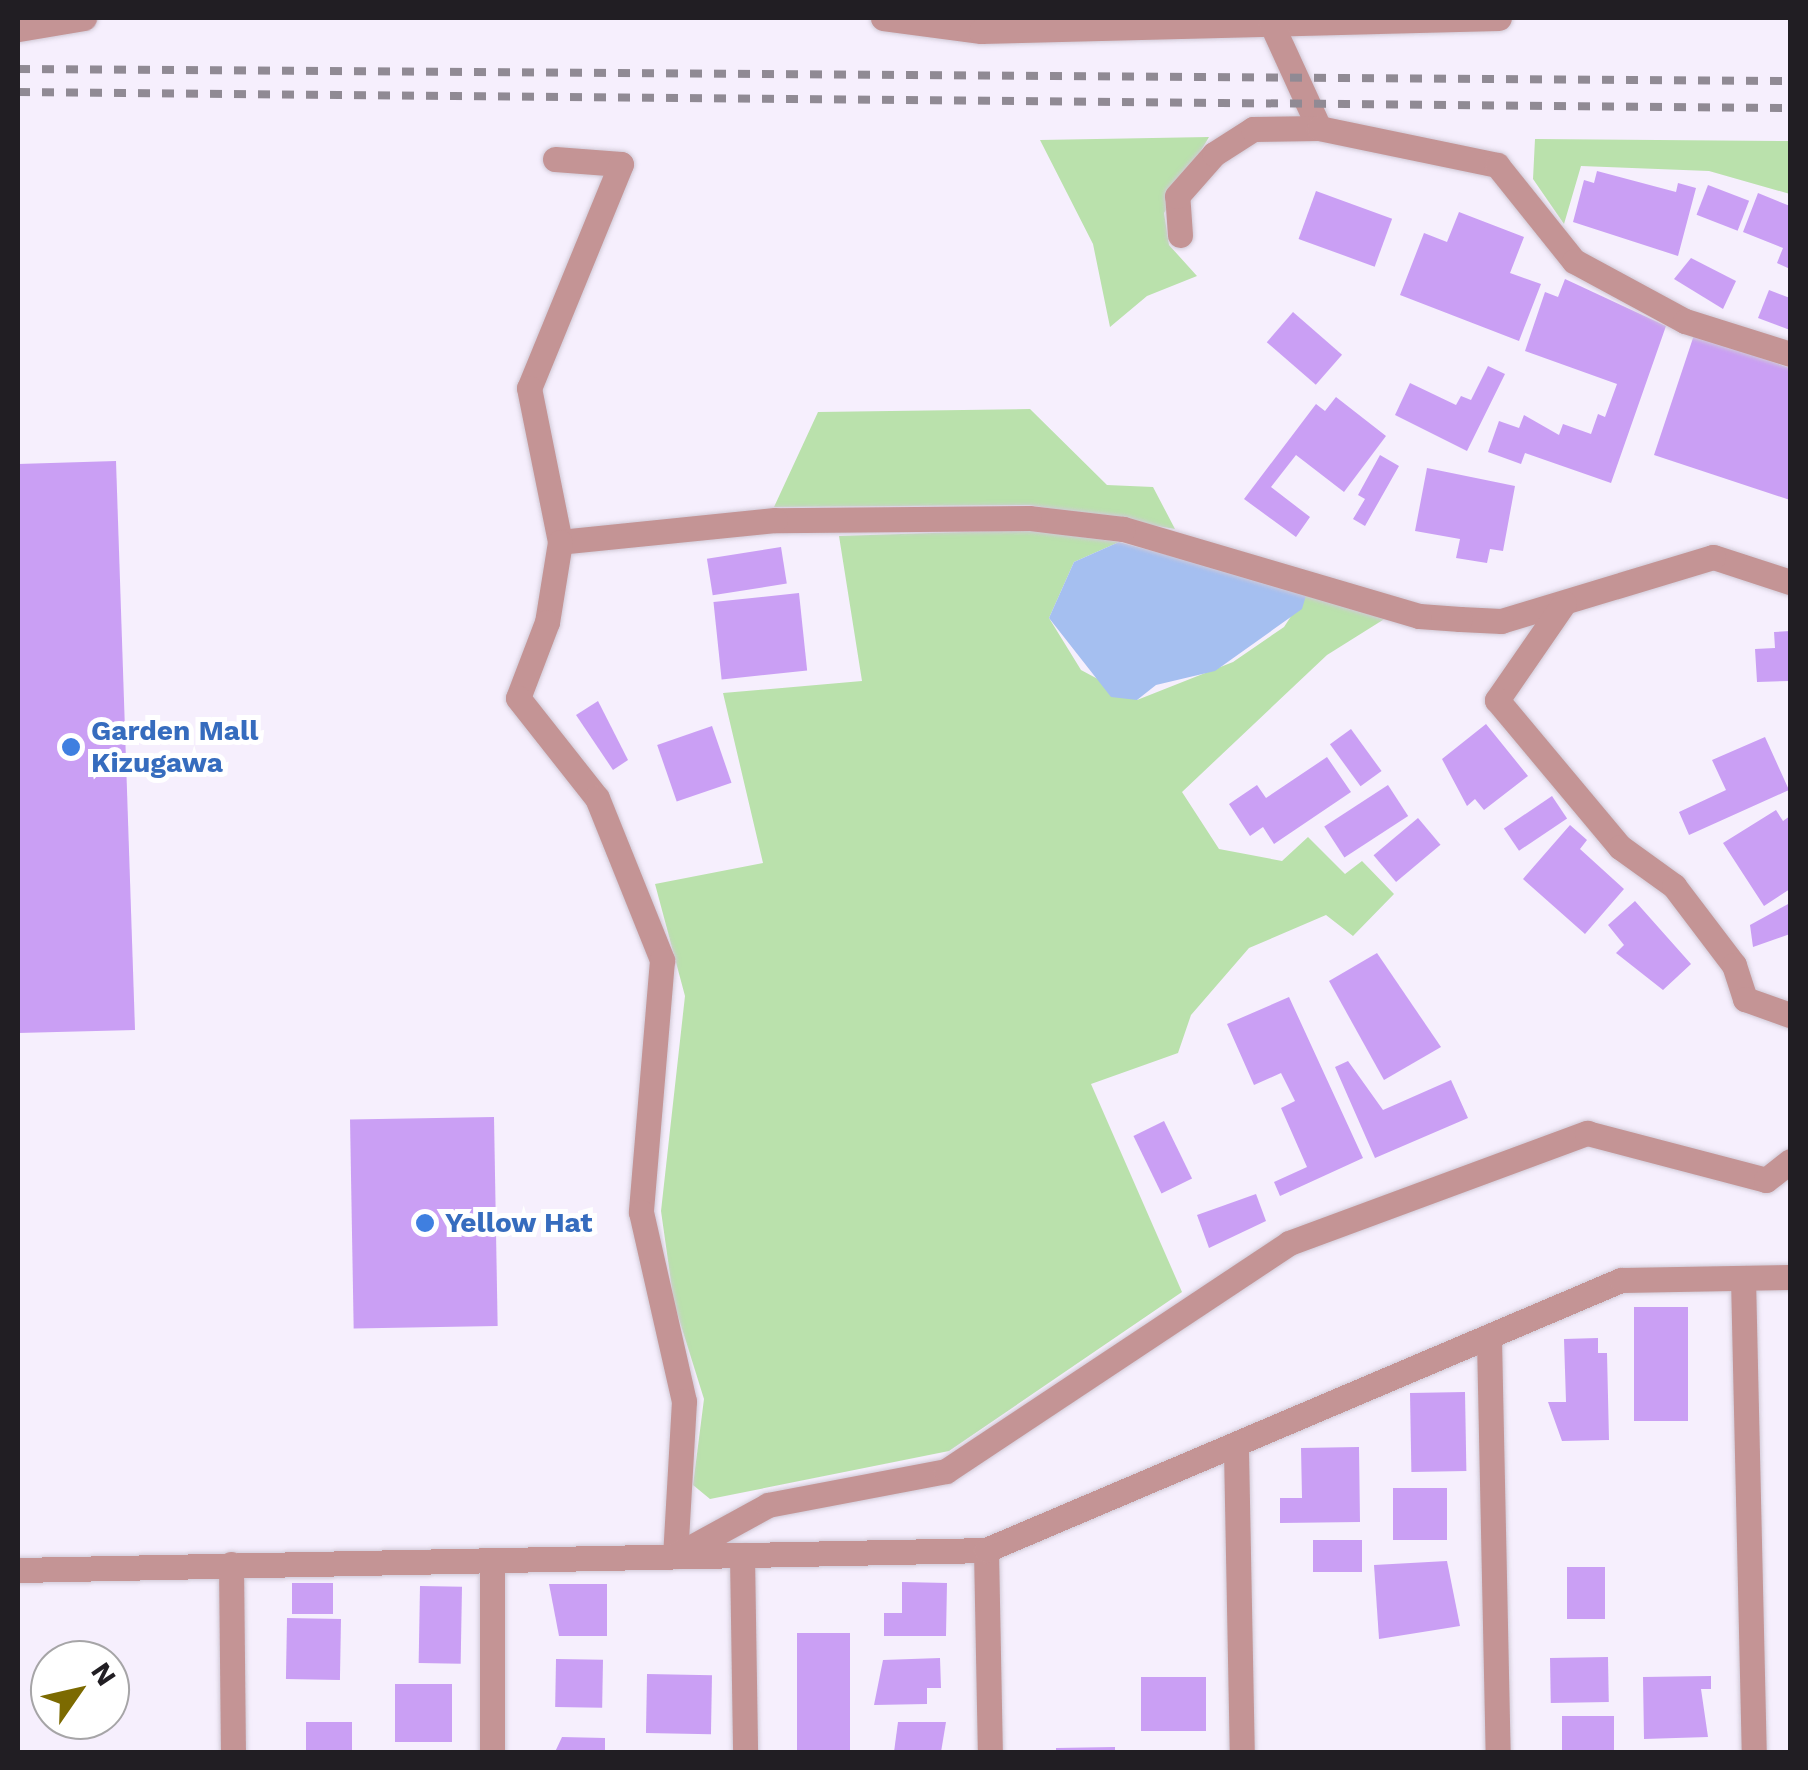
<!DOCTYPE html>
<html>
<head>
<meta charset="utf-8">
<style>
  body { margin:0 }
  #map { position:relative; width:1808px; height:1770px; overflow:hidden; background:#f6effd; font-family:"Work Sans",sans-serif }
  div>[style] { position:absolute }
  .green>* { inset:0; background:#bae1ac }
  .water>* { inset:0; background:#a5bff0 }
  .building>* { inset:0; background:#ca9ff4; transform-origin:0 0 }
  .roads { filter:drop-shadow(0 0 2px #d0c9d6) drop-shadow(0 0 2px #d0c9d6) }
  .street>* { height:25px; margin:-12.5px; padding:0 12.5px; transform-origin:12.5px; border-radius:12.5px; background:#c49495 }
  .rail>* { height:8px; margin-top:-4px; transform-origin:0; background:repeating-linear-gradient(90deg,#908a94 0 12px,transparent 0 24px) }
  .dots>* { width:28px; height:28px; translate:-50% -50%; box-sizing:border-box; border:5px solid #fff; border-radius:50% }
  span { translate:-50% -50%; white-space:nowrap; text-align:center; line-height:1.15; -webkit-text-stroke:10px #fff; paint-order:stroke }
  .shop-label { font-size:28px; color:#366cbe; font-weight:700 }
  .left { translate:0 -50%; text-align:left }
  .frame { position:absolute; inset:0; border:20px solid #211e23; pointer-events:none }
  .north { position:absolute; left:30px; top:1640px; width:100px; height:100px; box-sizing:border-box; background:#fff; border:2px solid #a6a5a7; border-radius:50%; rotate:56deg; font-size:28px; font-weight:700; line-height:40px; text-align:center; color:#211e23 }
  .north::after { content:''; display:block; margin:auto; width:35px; height:45px; background:#7c6a01; clip-path:polygon(50% 0,100% 100%,50% 72%,0 100%) }
</style>
</head>
<body>
<div id="map">
  <div class="green">
    <div style="clip-path:polygon(1209px 137px,1164px 213px,1169px 245px,1197px 276px,1147px 296px,1110px 327px,1093px 244px,1040px 140px)"></div>
    <div style="clip-path:polygon(1535px 139px,1790px 141px,1790px 194px,1709px 171px,1581px 166px,1564px 224px,1533px 179px)"></div>
    <div style="clip-path:polygon(1030px 409px,1107px 485px,1153px 487px,1175px 529px,1029px 505px,774px 507px,818px 412px)"></div>
    <div style="clip-path:polygon(1028px 530px,1119px 542px,1074px 562px,1049px 618px,1081px 670px,1137px 700px,1233px 662px,1284px 627px,1307px 592px,1386px 618px,1327px 655px,1182px 792px,1219px 849px,1282px 861px,1308px 837px,1345px 874px,1362px 861px,1394px 894px,1353px 936px,1326px 915px,1249px 948px,1191px 1015px,1178px 1053px,1091px 1084px,1182px 1292px,949px 1451px,710px 1499px,693px 1485px,704px 1399px,674px 1303px,661px 1211px,685px 996px,655px 884px,763px 863px,723px 693px,862px 681px,839px 536px)"></div>
  </div>
  <div class="water">
    <div style="clip-path:polygon(1119px 542px,1307px 592px,1302px 609px,1215px 671px,1156px 685px,1137px 700px,1111px 697px,1049px 618px,1074px 562px)"></div>
  </div>
  <div class="building">
    <div style="clip-path:polygon(1597px 171px,1676px 192px,1678px 183px,1696px 188px,1678px 256px,1573px 222px,1584px 180px,1594px 183px)"></div>
    <div style="left:1708px;top:185px;width:44px;height:32px;rotate:21deg"></div>
    <div style="left:1316px;top:191px;width:81px;height:51px;rotate:20deg"></div>
    <div style="clip-path:polygon(1758px 193px,1790px 206px,1790px 269px,1777px 263px,1783px 248px,1743px 232px)"></div>
    <div style="clip-path:polygon(1459px 212px,1524px 237px,1510px 273px,1541px 284px,1519px 341px,1400px 295px,1424px 233px,1447px 242px)"></div>
    <div style="clip-path:polygon(1691px 258px,1736px 281px,1723px 309px,1674px 279px)"></div>
    <div style="clip-path:polygon(1565px 279px,1666px 326px,1611px 483px,1525px 453px,1521px 464px,1488px 452px,1499px 421px,1519px 428px,1524px 415px,1559px 435px,1563px 424px,1591px 434px,1598px 414px,1605px 417px,1617px 384px,1525px 351px,1545px 292px,1558px 297px)"></div>
    <div style="clip-path:polygon(1769px 290px,1790px 298px,1790px 330px,1758px 318px)"></div>
    <div style="left:1293px;top:312px;width:65px;height:40px;rotate:41deg"></div>
    <div style="clip-path:polygon(1694px 335px,1790px 368px,1790px 500px,1654px 455px)"></div>
    <div style="clip-path:polygon(1488px 366px,1505px 374px,1467px 451px,1395px 415px,1410px 383px,1456px 405px,1461px 396px,1471px 400px)"></div>
    <div style="clip-path:polygon(1336px 397px,1386px 436px,1344px 492px,1296px 455px,1271px 487px,1310px 517px,1296px 537px,1244px 499px,1316px 404px,1325px 411px)"></div>
    <div style="clip-path:polygon(1380px 455px,1399px 466px,1365px 526px,1353px 519px,1365px 499px,1358px 495px)"></div>
    <div style="clip-path:polygon(116px 461px,135px 1030px,18px 1033px,18px 464px)"></div>
    <div style="clip-path:polygon(1427px 468px,1515px 486px,1503px 551px,1490px 549px,1487px 563px,1456px 558px,1460px 539px,1415px 531px)"></div>
    <div style="left:781px;top:547px;width:37px;height:75px;rotate:81deg"></div>
    <div style="left:799px;top:593px;width:78px;height:86px;rotate:84deg"></div>
    <div style="clip-path:polygon(1790px 631px,1790px 681px,1757px 682px,1755px 649px,1775px 648px,1774px 632px)"></div>
    <div style="clip-path:polygon(598px 701px,628px 760px,613px 770px,576px 715px)"></div>
    <div style="clip-path:polygon(1486px 724px,1528px 776px,1484px 810px,1475px 799px,1467px 806px,1442px 759px)"></div>
    <div style="left:712px;top:726px;width:60px;height:58px;rotate:71deg"></div>
    <div style="left:1351px;top:729px;width:52px;height:26px;rotate:54deg"></div>
    <div style="clip-path:polygon(1765px 737px,1789px 790px,1689px 835px,1679px 812px,1726px 790px,1712px 760px)"></div>
    <div style="clip-path:polygon(1327px 757px,1351px 792px,1274px 844px,1263px 827px,1250px 836px,1229px 804px,1257px 785px,1266px 798px)"></div>
    <div style="left:1388px;top:785px;width:37px;height:76px;rotate:57deg"></div>
    <div style="left:1552px;top:796px;width:27px;height:58px;rotate:56deg"></div>
    <div style="clip-path:polygon(1776px 810px,1783px 821px,1790px 816px,1790px 889px,1764px 906px,1723px 843px)"></div>
    <div style="left:1418px;top:818px;width:35px;height:58px;rotate:50deg"></div>
    <div style="clip-path:polygon(1570px 825px,1587px 840px,1580px 849px,1624px 889px,1585px 934px,1523px 879px)"></div>
    <div style="clip-path:polygon(1635px 901px,1691px 964px,1663px 990px,1616px 953px,1624px 945px,1608px 925px)"></div>
    <div style="clip-path:polygon(1790px 903px,1790px 934px,1753px 947px,1750px 925px)"></div>
    <div style="clip-path:polygon(1377px 953px,1441px 1047px,1384px 1080px,1329px 981px)"></div>
    <div style="clip-path:polygon(1289px 997px,1363px 1158px,1280px 1196px,1274px 1182px,1307px 1167px,1281px 1108px,1295px 1101px,1281px 1073px,1254px 1085px,1227px 1024px)"></div>
    <div style="clip-path:polygon(1348px 1061px,1383px 1110px,1451px 1080px,1468px 1118px,1375px 1158px,1335px 1067px)"></div>
    <div style="left:494px;top:1117px;width:209px;height:144px;rotate:89deg"></div>
    <div style="left:1164px;top:1121px;width:64px;height:34px;rotate:64deg"></div>
    <div style="clip-path:polygon(1256px 1194px,1266px 1221px,1209px 1248px,1197px 1215px)"></div>
    <div style="left:1634px;top:1307px;width:54px;height:114px"></div>
    <div style="clip-path:polygon(1598px 1338px,1598px 1353px,1607px 1353px,1609px 1440px,1562px 1441px,1548px 1402px,1566px 1402px,1564px 1339px)"></div>
    <div style="left:1465px;top:1392px;width:79px;height:55px;rotate:89deg"></div>
    <div style="clip-path:polygon(1359px 1447px,1360px 1522px,1280px 1523px,1280px 1498px,1302px 1498px,1301px 1448px)"></div>
    <div style="left:1447px;top:1488px;width:52px;height:54px;rotate:90deg"></div>
    <div style="left:1313px;top:1540px;width:49px;height:32px"></div>
    <div style="clip-path:polygon(1447px 1561px,1460px 1626px,1379px 1639px,1374px 1565px)"></div>
    <div style="left:1567px;top:1567px;width:38px;height:52px"></div>
    <div style="clip-path:polygon(902px 1582px,947px 1583px,946px 1636px,884px 1636px,884px 1613px,902px 1613px)"></div>
    <div style="left:292px;top:1583px;width:41px;height:31px"></div>
    <div style="clip-path:polygon(549px 1584px,607px 1584px,607px 1636px,559px 1636px)"></div>
    <div style="left:420px;top:1586px;width:42px;height:77px;rotate:1deg"></div>
    <div style="left:287px;top:1618px;width:54px;height:61px;rotate:1deg"></div>
    <div style="left:797px;top:1633px;width:53px;height:119px"></div>
    <div style="left:1608px;top:1657px;width:45px;height:58px;rotate:89deg"></div>
    <div style="clip-path:polygon(940px 1658px,941px 1688px,927px 1688px,927px 1704px,874px 1705px,883px 1660px)"></div>
    <div style="left:556px;top:1659px;width:47px;height:48px;rotate:1deg"></div>
    <div style="left:647px;top:1674px;width:65px;height:59px;rotate:1deg"></div>
    <div style="clip-path:polygon(1711px 1676px,1711px 1689px,1701px 1689px,1708px 1737px,1644px 1739px,1643px 1677px)"></div>
    <div style="left:1206px;top:1677px;width:54px;height:65px;rotate:90deg"></div>
    <div style="left:395px;top:1684px;width:57px;height:58px"></div>
    <div style="left:1562px;top:1716px;width:52px;height:36px"></div>
    <div style="left:306px;top:1722px;width:46px;height:30px"></div>
    <div style="clip-path:polygon(898px 1722px,946px 1722px,941px 1752px,894px 1752px)"></div>
    <div style="clip-path:polygon(562px 1737px,605px 1738px,605px 1752px,555px 1752px)"></div>
    <div style="clip-path:polygon(1115px 1747px,1115px 1752px,1056px 1752px,1056px 1748px)"></div>
  </div>
  <div class="roads">
    <div class="street">
      <div style="left:883px;top:18px;width:99px;rotate:7.6deg"></div>
      <div style="left:981px;top:31px;width:518px;rotate:-1.44deg"></div>
      <div style="left:1271px;top:23px;width:115px;rotate:65.4deg"></div>
      <div style="left:18px;top:29px;width:67px;rotate:-9.5deg"></div>
      <div style="left:555px;top:159px;width:66px;rotate:4.3deg"></div>
      <div style="left:621px;top:164px;width:242px;rotate:112.3deg"></div>
      <div style="left:529px;top:388px;width:157px;rotate:78.6deg"></div>
      <div style="left:1180px;top:235px;width:39px;rotate:-94deg"></div>
      <div style="left:1177px;top:196px;width:56px;rotate:-48.6deg"></div>
      <div style="left:1214px;top:154px;width:46px;rotate:-32.7deg"></div>
      <div style="left:1253px;top:129px;width:66px;rotate:-0.9deg"></div>
      <div style="left:1319px;top:128px;width:182px;rotate:11.7deg"></div>
      <div style="left:1497px;top:165px;width:123px;rotate:51.3deg"></div>
      <div style="left:1574px;top:261px;width:126px;rotate:28.4deg"></div>
      <div style="left:1685px;top:321px;width:110px;rotate:17.4deg"></div>
      <div style="left:1790px;top:582px;width:81px;rotate:-162deg"></div>
      <div style="left:1713px;top:557px;width:221px;rotate:163.2deg"></div>
      <div style="left:1501px;top:621px;width:41px;rotate:-177.2deg"></div>
      <div style="left:1460px;top:619px;width:41px;rotate:-175.8deg"></div>
      <div style="left:1419px;top:616px;width:309px;rotate:-163.6deg"></div>
      <div style="left:1123px;top:529px;width:95px;rotate:-173.3deg"></div>
      <div style="left:1029px;top:518px;width:254px;rotate:179.5deg"></div>
      <div style="left:775px;top:520px;width:216px;rotate:174.2deg"></div>
      <div style="left:560px;top:542px;width:81px;rotate:99.2deg"></div>
      <div style="left:547px;top:622px;width:81px;rotate:110.9deg"></div>
      <div style="left:518px;top:698px;width:127px;rotate:51.7deg"></div>
      <div style="left:597px;top:798px;width:175px;rotate:68.1deg"></div>
      <div style="left:662px;top:960px;width:253px;rotate:94.8deg"></div>
      <div style="left:641px;top:1212px;width:194px;rotate:77.2deg"></div>
      <div style="left:684px;top:1401px;width:155px;rotate:93.3deg"></div>
      <div style="left:675px;top:1556px;width:106px;rotate:-28.7deg"></div>
      <div style="left:768px;top:1505px;width:181px;rotate:-10.8deg"></div>
      <div style="left:946px;top:1471px;width:412px;rotate:-33.6deg"></div>
      <div style="left:1289px;top:1243px;width:318px;rotate:-20.3deg"></div>
      <div style="left:1587px;top:1133px;width:185px;rotate:14.7deg"></div>
      <div style="left:1766px;top:1180px;width:31px;rotate:-38deg"></div>
      <div style="left:1564px;top:603px;width:118px;rotate:124.6deg"></div>
      <div style="left:1497px;top:700px;width:192px;rotate:50.1deg"></div>
      <div style="left:1620px;top:847px;width:67px;rotate:35.8deg"></div>
      <div style="left:1674px;top:886px;width:99px;rotate:52.8deg"></div>
      <div style="left:1734px;top:965px;width:36px;rotate:72deg"></div>
      <div style="left:1745px;top:999px;width:48px;rotate:19.6deg"></div>
      <div style="left:1743px;top:1278px;width:474px;rotate:88.7deg"></div>
      <div style="left:1489px;top:1339px;width:413px;rotate:88.8deg"></div>
      <div style="left:1236px;top:1450px;width:302px;rotate:88.9deg"></div>
      <div style="left:986px;top:1550px;width:202px;rotate:88.9deg"></div>
      <div style="left:742px;top:1555px;width:197px;rotate:89.1deg"></div>
      <div style="left:231px;top:1564px;width:188px;rotate:89.4deg"></div>
      <div style="left:18px;top:1570px;width:968px;rotate:-1.18deg"></div>
      <div style="left:986px;top:1550px;width:690px;rotate:-23.04deg"></div>
      <div style="left:1621px;top:1280px;width:169px;rotate:-1deg"></div>
      <div style="left:492px;top:1752px;width:192px;rotate:-90deg"></div>
    </div>
  </div>
  <div class="rail">
    <div style="left:18px;top:69px;width:1772px;rotate:0.39deg"></div>
    <div style="left:18px;top:92px;width:1772px;rotate:0.52deg"></div>
  </div>
  <div class="dots">
    <div style="left:71px;top:747px;background:#3f7fe0"></div>
    <div style="left:425px;top:1223px;background:#3f7fe0"></div>
  </div>
  <div class="shop-label">
    <span class="left" style="left:91px;top:747px">Garden Mall<br>Kizugawa</span>
    <span class="left" style="left:445px;top:1223px">Yellow Hat</span>
  </div>
  <div class="frame"></div>
  <div class="north">N</div>
</div>
</body>
</html>
